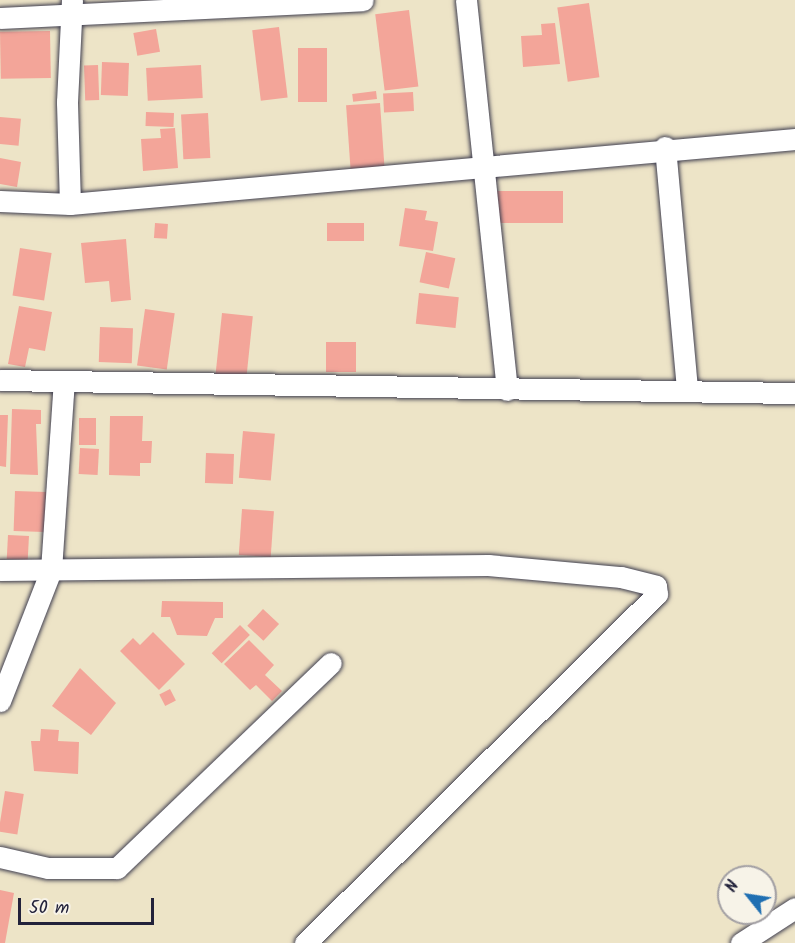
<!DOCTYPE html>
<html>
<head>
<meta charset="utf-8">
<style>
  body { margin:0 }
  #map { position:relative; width:795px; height:943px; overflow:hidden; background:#ede4c7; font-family:Kalam,sans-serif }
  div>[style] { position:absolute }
  .building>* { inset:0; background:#f3a599; transform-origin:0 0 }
  .roads { filter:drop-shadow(0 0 2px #403f50) drop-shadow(0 0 2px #403f50) }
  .minor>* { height:21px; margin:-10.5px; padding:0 10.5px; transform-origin:10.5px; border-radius:10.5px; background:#fff }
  span { translate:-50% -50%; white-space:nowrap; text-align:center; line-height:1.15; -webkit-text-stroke:5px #f7f3e8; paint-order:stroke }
  .north { position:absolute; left:717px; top:865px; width:60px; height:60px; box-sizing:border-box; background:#f7f3e8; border:2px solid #a29fa3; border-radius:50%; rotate:300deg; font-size:16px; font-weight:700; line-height:24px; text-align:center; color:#22223b }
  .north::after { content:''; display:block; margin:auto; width:21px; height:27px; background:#1f6fb2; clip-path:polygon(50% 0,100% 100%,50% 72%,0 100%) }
  .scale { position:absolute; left:18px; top:898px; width:136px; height:27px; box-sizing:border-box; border:3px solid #22223b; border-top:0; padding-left:8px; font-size:18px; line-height:21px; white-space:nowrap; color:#22223b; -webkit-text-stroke:4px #f7f3e8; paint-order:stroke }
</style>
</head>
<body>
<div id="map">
  <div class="building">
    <div style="left:589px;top:3px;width:75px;height:32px;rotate:82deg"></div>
    <div style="left:409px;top:10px;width:77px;height:34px;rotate:83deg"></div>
    <div style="clip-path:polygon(555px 23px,560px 64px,523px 67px,521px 36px,542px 35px,541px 24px)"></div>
    <div style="left:279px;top:27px;width:71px;height:27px;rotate:83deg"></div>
    <div style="left:156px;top:29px;width:23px;height:23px;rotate:80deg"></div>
    <div style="left:50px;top:31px;width:47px;height:50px;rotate:89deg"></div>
    <div style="left:327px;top:48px;width:54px;height:29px;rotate:90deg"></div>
    <div style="left:102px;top:62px;width:27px;height:33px;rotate:2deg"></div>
    <div style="left:98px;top:65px;width:35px;height:14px;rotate:88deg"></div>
    <div style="left:201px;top:65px;width:33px;height:55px;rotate:87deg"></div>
    <div style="left:376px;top:91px;width:8px;height:24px;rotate:83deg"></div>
    <div style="left:413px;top:92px;width:19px;height:30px;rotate:87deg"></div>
    <div style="left:380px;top:103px;width:65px;height:34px;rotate:86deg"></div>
    <div style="left:146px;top:112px;width:28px;height:14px;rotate:2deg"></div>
    <div style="left:208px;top:113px;width:45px;height:27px;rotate:87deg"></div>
    <div style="left:0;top:117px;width:21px;height:27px;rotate:5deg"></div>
    <div style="clip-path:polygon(175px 128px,178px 168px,143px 171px,141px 139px,161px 138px,160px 129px)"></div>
    <div style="clip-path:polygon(0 158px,21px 162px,17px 187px,0 184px)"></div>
    <div style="left:563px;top:191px;width:32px;height:66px;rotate:90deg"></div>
    <div style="clip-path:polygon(405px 208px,427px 211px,425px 220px,438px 222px,433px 251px,399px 246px)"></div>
    <div style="left:155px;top:223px;width:13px;height:15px;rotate:4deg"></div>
    <div style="left:364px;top:223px;width:18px;height:37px;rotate:90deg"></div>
    <div style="clip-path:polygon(126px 239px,131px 300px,111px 302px,109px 281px,85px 283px,81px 243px)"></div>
    <div style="left:20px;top:248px;width:32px;height:48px;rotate:9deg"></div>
    <div style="left:426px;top:252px;width:30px;height:31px;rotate:12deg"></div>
    <div style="left:419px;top:293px;width:40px;height:31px;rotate:6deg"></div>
    <div style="clip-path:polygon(19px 306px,52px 312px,45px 351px,29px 348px,25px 367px,8px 364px)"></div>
    <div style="left:145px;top:309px;width:30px;height:57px;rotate:8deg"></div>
    <div style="left:222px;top:313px;width:31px;height:64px;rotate:6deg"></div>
    <div style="left:100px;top:327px;width:33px;height:35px;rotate:2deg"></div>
    <div style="left:326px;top:342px;width:30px;height:30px"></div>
    <div style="clip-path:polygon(12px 409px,41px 410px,41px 424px,36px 424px,38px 475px,10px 474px)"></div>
    <div style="clip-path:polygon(0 415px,8px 415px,6px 467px,0 466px)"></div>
    <div style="clip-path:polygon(110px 416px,143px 416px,142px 441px,152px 441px,151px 463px,140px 463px,140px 476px,109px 475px)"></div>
    <div style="left:79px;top:418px;width:17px;height:27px"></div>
    <div style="left:243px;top:431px;width:32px;height:47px;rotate:5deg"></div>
    <div style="left:80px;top:448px;width:19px;height:26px;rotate:3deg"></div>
    <div style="left:206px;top:453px;width:28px;height:30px;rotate:2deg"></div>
    <div style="left:15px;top:491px;width:31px;height:40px;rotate:2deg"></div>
    <div style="left:242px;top:509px;width:32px;height:46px;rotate:4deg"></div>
    <div style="left:8px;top:535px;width:21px;height:24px;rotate:3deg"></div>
    <div style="clip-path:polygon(162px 601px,223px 602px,223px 618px,215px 618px,207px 636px,177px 635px,170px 617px,161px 617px)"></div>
    <div style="left:263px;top:609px;width:22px;height:23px;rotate:43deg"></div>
    <div style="left:240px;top:625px;width:14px;height:40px;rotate:45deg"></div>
    <div style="clip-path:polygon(153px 632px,185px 664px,159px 690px,120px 651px,133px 638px,140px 645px)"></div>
    <div style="clip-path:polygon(249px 640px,274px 665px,265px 675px,282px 691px,272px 701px,256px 685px,250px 690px,224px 664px)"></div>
    <div style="clip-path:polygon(80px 668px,116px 703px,91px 735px,52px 706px)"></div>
    <div style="left:170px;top:689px;width:13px;height:12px;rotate:63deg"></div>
    <div style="clip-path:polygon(41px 729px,59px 730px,58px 741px,79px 742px,78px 774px,34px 771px,31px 741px,40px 741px)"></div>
    <div style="left:5px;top:791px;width:19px;height:41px;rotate:9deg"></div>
    <div style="clip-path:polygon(0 890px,14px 893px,5px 943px,0 943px)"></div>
  </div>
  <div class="roads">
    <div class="minor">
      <div style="left:466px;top:0;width:392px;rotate:84deg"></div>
      <div style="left:0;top:18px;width:363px;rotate:-2.8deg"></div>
      <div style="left:665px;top:147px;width:242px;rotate:84.8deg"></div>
      <div style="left:0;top:201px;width:70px;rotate:2.5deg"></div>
      <div style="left:70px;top:204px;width:728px;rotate:-5.12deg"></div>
      <div style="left:70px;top:204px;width:102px;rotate:-91.7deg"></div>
      <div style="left:67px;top:102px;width:102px;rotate:-87.2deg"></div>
      <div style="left:0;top:380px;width:795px;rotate:0.94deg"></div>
      <div style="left:0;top:570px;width:488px;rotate:-0.6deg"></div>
      <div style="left:488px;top:565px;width:134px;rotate:5.2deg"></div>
      <div style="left:621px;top:577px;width:36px;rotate:14deg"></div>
      <div style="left:656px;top:586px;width:8px;rotate:83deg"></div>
      <div style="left:657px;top:594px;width:496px;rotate:135.2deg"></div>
      <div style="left:0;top:701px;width:141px;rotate:-68.7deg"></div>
      <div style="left:51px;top:570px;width:189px;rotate:-86.1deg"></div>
      <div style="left:0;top:857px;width:49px;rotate:12.9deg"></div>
      <div style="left:48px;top:868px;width:69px"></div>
      <div style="left:117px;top:868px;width:296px;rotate:-43.8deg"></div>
      <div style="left:741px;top:943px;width:64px;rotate:-32.9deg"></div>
    </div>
  </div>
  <div class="north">N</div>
  <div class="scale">50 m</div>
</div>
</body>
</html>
